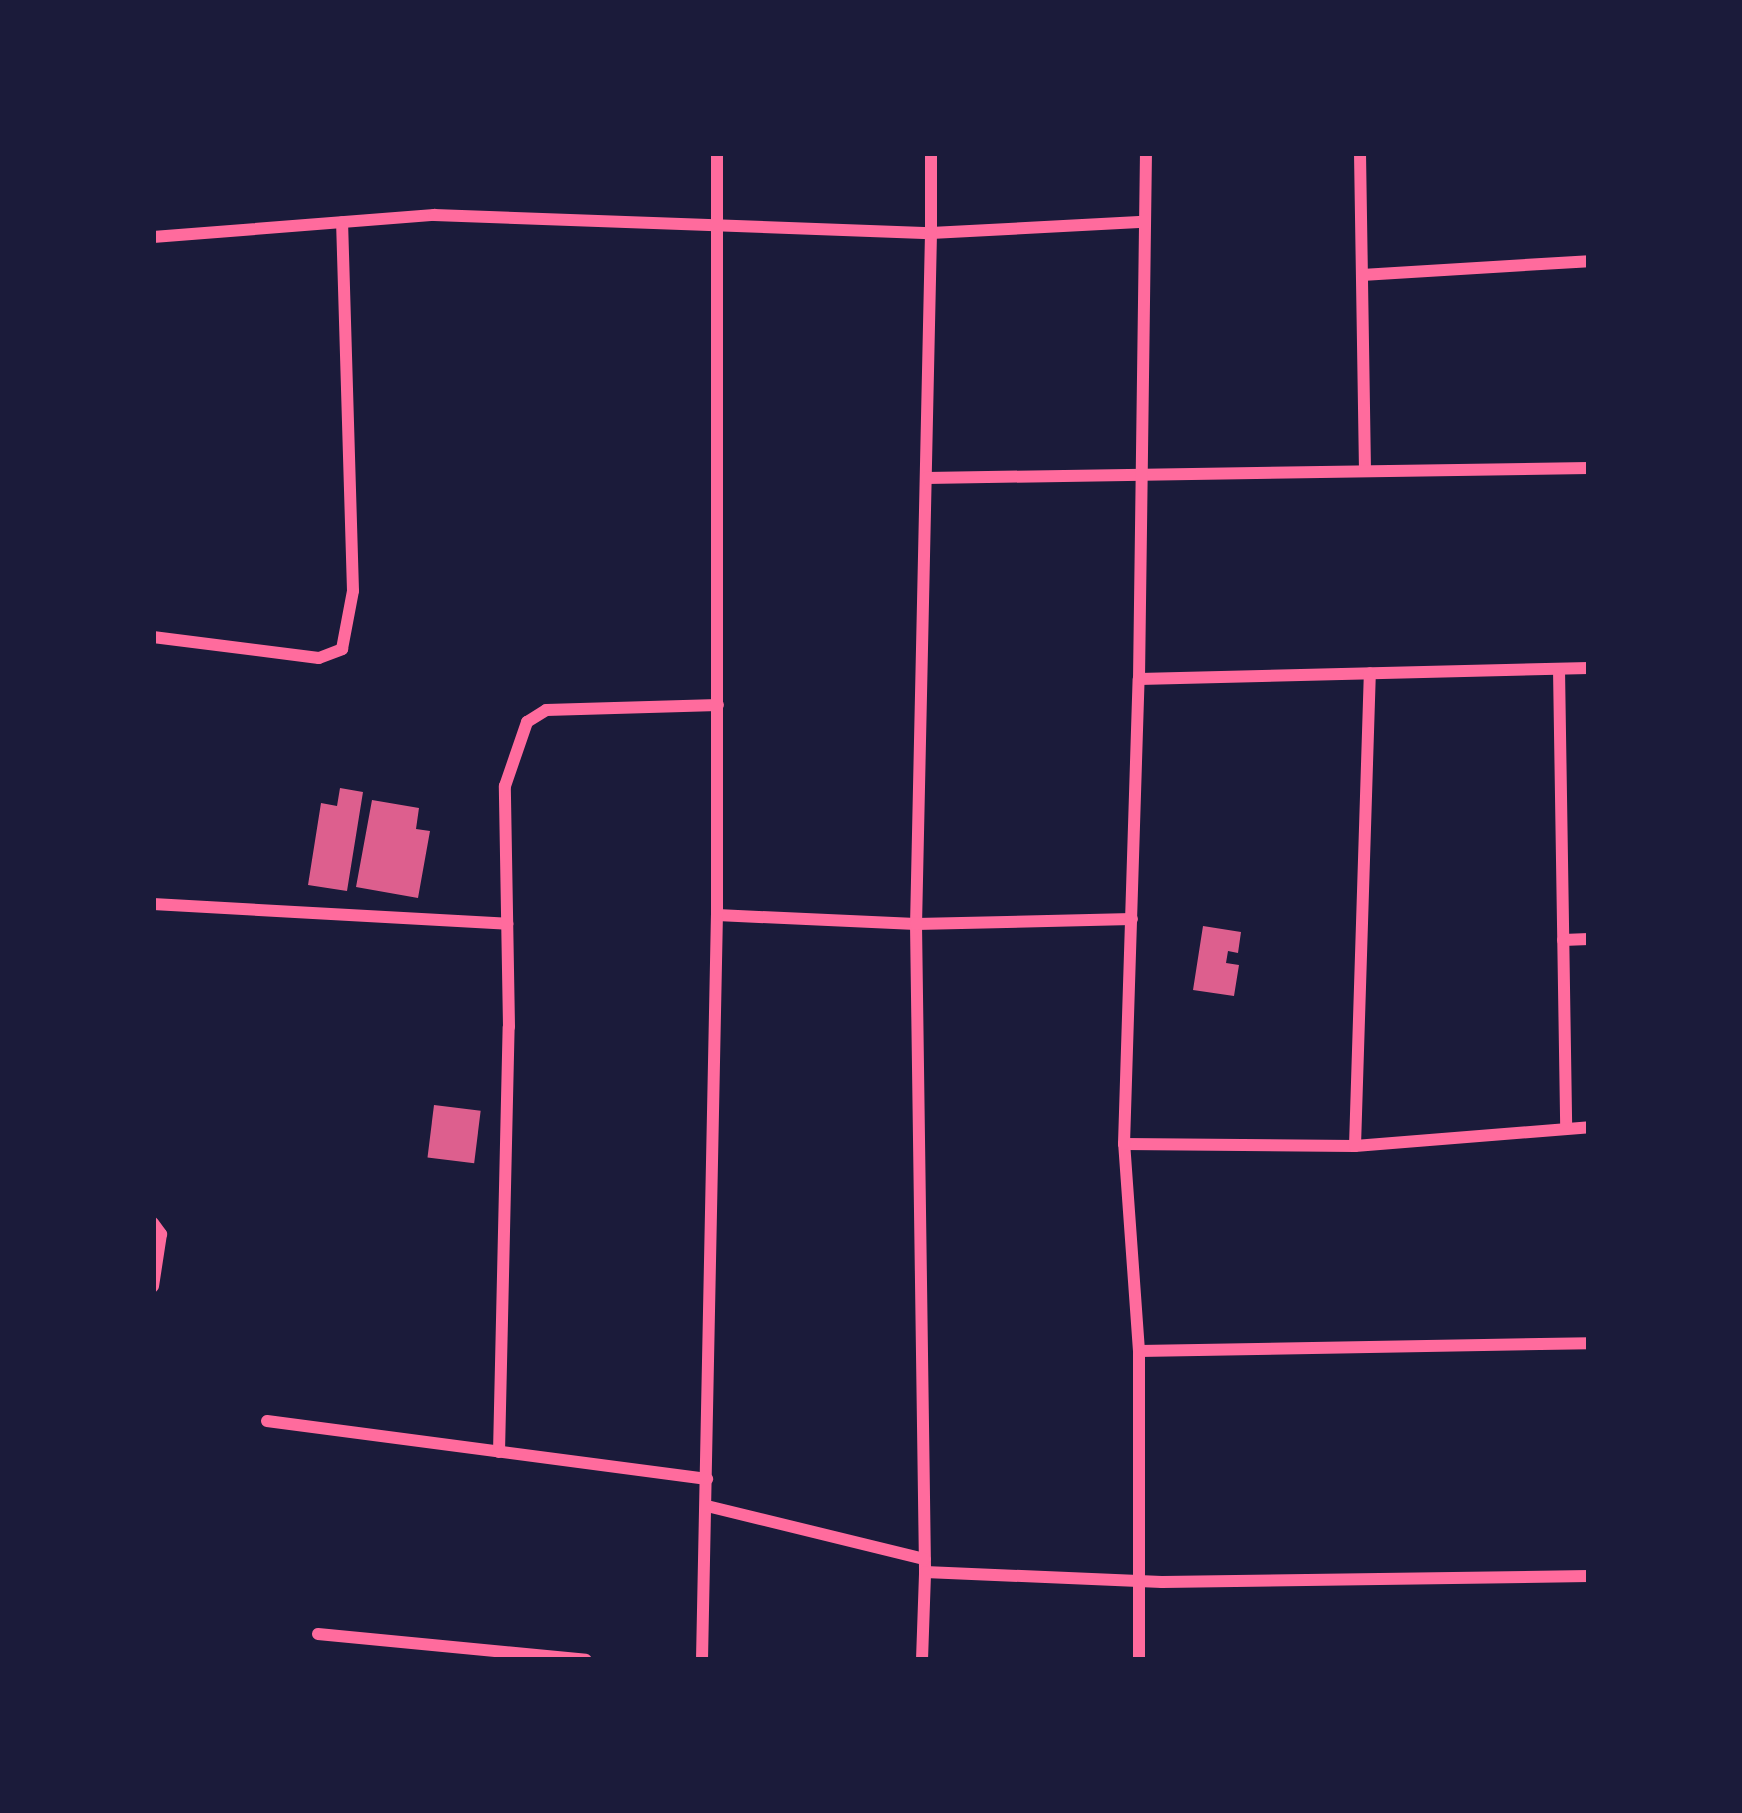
<!DOCTYPE html>
<html>
<head>
<meta charset="utf-8">
<style>
  body { margin:0 }
  #map { position:relative; width:1742px; height:1813px; overflow:hidden; background:#1b1b3a; font-family:"PT Sans Narrow",sans-serif }
  div>[style] { position:absolute }
  .building>* { inset:0; background:#dd5f8e; transform-origin:0 0 }
  .minor>* { height:12px; margin:-6px; padding:0 6px; transform-origin:6px; border-radius:6px; background:#ff6b9d }
  span { translate:-50% -50%; white-space:nowrap; text-align:center; line-height:1.15; -webkit-text-stroke:12px #1b1b3a; paint-order:stroke }
  .frame { position:absolute; inset:0; border:156px solid #1b1b3a; pointer-events:none }
</style>
</head>
<body>
<div id="map">
  <div class="building">
    <div style="clip-path:polygon(340px 788px,363px 792px,347px 891px,308px 885px,321px 803px,337px 806px)"></div>
    <div style="clip-path:polygon(372px 800px,419px 808px,416px 829px,430px 831px,418px 898px,356px 887px)"></div>
    <div style="clip-path:polygon(1203px 926px,1241px 932px,1238px 953px,1228px 951px,1226px 963px,1239px 965px,1234px 996px,1193px 990px)"></div>
    <div style="left:434px;top:1105px;width:47px;height:53px;rotate:7deg"></div>
  </div>
  <div class="minor">
    <div style="left:931px;top:153px;width:80px;rotate:90deg"></div>
    <div style="left:931px;top:233px;width:213px;rotate:-3deg"></div>
    <div style="left:1360px;top:153px;width:317px;rotate:89.1deg"></div>
    <div style="left:153px;top:237px;width:282px;rotate:-4.5deg"></div>
    <div style="left:434px;top:215px;width:497px;rotate:2.1deg"></div>
    <div style="left:931px;top:233px;width:691px;rotate:91.24deg"></div>
    <div style="left:916px;top:924px;width:648px;rotate:89.2deg"></div>
    <div style="left:925px;top:1572px;width:237px;rotate:2.4deg"></div>
    <div style="left:1162px;top:1582px;width:427px;rotate:-0.8deg"></div>
    <div style="left:1362px;top:275px;width:227px;rotate:-3.5deg"></div>
    <div style="left:926px;top:478px;width:663px;rotate:-0.86deg"></div>
    <div style="left:153px;top:637px;width:167px;rotate:7.2deg"></div>
    <div style="left:319px;top:658px;width:25px;rotate:-21deg"></div>
    <div style="left:342px;top:649px;width:59px;rotate:-79.3deg"></div>
    <div style="left:353px;top:591px;width:369px;rotate:-91.7deg"></div>
    <div style="left:1559px;top:669px;width:459px;rotate:89.1deg"></div>
    <div style="left:1139px;top:679px;width:450px;rotate:-1.4deg"></div>
    <div style="left:153px;top:904px;width:355px;rotate:3.2deg"></div>
    <div style="left:717px;top:915px;width:199px;rotate:2.6deg"></div>
    <div style="left:916px;top:924px;width:216px;rotate:-1.3deg"></div>
    <div style="left:1563px;top:940px;width:26px;rotate:-2deg"></div>
    <div style="left:1124px;top:1144px;width:231px;rotate:0.5deg"></div>
    <div style="left:1355px;top:1146px;width:235px;rotate:-4.6deg"></div>
    <div style="left:1355px;top:1146px;width:473px;rotate:-88.2deg"></div>
    <div style="left:153px;top:1223px;width:14px;rotate:54deg"></div>
    <div style="left:161px;top:1234px;width:53px;rotate:98.7deg"></div>
    <div style="left:1139px;top:1351px;width:450px;rotate:-1deg"></div>
    <div style="left:267px;top:1421px;width:444px;rotate:7.5deg"></div>
    <div style="left:499px;top:1452px;width:425px;rotate:-88.7deg"></div>
    <div style="left:509px;top:1027px;width:241px;rotate:-91deg"></div>
    <div style="left:505px;top:786px;width:68px;rotate:-71deg"></div>
    <div style="left:527px;top:722px;width:22px;rotate:-32deg"></div>
    <div style="left:546px;top:710px;width:172px;rotate:-1.7deg"></div>
    <div style="left:707px;top:1506px;width:224px;rotate:13.7deg"></div>
    <div style="left:318px;top:1634px;width:269px;rotate:5.5deg"></div>
    <div style="left:702px;top:1660px;width:745px;rotate:-88.85deg"></div>
    <div style="left:717px;top:915px;width:762px;rotate:-90deg"></div>
    <div style="left:922px;top:1660px;width:88px;rotate:-88deg"></div>
    <div style="left:1139px;top:1660px;width:309px;rotate:-90deg"></div>
    <div style="left:1139px;top:1351px;width:208px;rotate:-94.1deg"></div>
    <div style="left:1124px;top:1144px;width:465px;rotate:-88.2deg"></div>
    <div style="left:1139px;top:679px;width:526px;rotate:-89.24deg"></div>
  </div>
  <div class="frame"></div>
</div>
</body>
</html>
